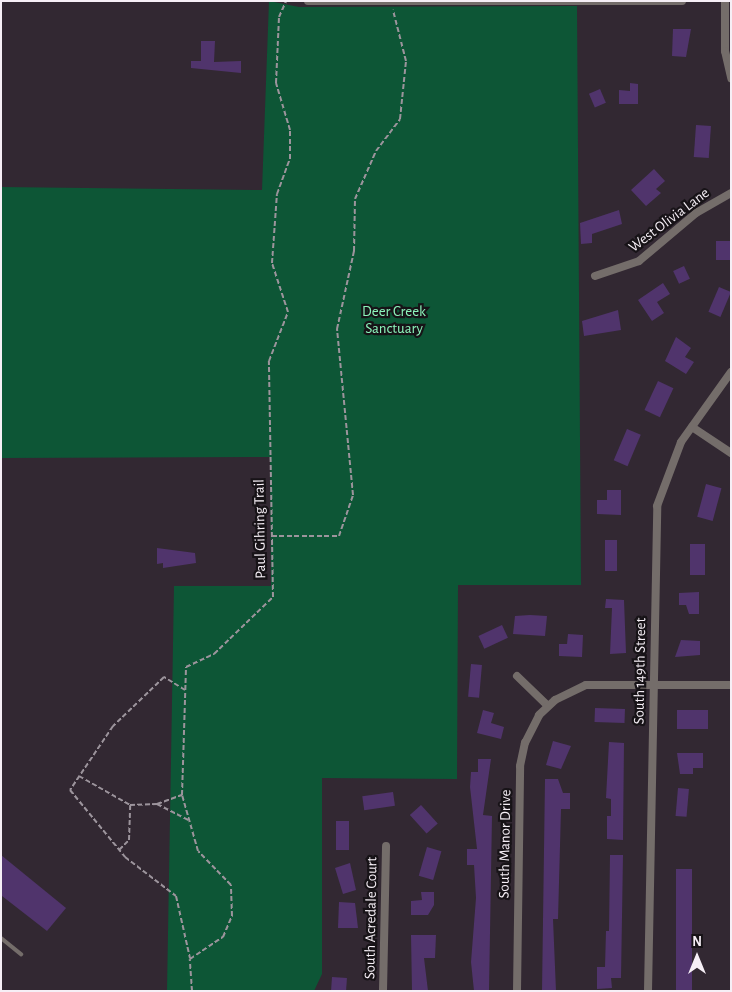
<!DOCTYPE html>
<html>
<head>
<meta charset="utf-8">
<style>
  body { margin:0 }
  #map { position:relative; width:732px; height:992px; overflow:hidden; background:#322832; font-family:"Alegreya Sans",sans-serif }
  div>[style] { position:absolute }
  .green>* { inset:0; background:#0d5636 }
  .building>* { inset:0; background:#50346c; transform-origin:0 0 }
  .path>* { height:2px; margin-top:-1px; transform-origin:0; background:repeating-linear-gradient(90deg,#9c949c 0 5px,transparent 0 7.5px) }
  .lane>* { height:4px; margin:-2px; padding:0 2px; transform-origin:2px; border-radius:2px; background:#746d6a }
  .street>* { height:8px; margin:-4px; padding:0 4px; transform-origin:4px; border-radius:4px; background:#746d6a }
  span { translate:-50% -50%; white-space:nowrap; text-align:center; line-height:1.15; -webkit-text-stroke:4.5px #171317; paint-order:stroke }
  .street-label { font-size:15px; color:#f6eff6 }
  .park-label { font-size:15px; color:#8cf4bb }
  .frame { position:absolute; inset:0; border:2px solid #f6eff6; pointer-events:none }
  .north { position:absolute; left:672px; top:932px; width:50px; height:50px; -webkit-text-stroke:4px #171317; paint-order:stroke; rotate:0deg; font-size:14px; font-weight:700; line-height:20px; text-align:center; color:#f6eff6 }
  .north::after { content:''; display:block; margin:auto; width:18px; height:22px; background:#f6eff6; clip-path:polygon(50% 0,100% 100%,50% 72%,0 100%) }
</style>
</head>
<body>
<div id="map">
  <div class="green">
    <div style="clip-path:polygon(269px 1px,299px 7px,577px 6px,581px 585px,458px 585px,457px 779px,322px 778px,322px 974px,314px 991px,167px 991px,174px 586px,271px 586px,270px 457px,1px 458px,1px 187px,262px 190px)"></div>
  </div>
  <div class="building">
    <div style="clip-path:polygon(673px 29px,691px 29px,686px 57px,672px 56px)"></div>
    <div style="clip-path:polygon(201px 41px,215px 41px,214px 62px,241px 61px,241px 73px,191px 68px,191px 61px,201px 61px)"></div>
    <div style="clip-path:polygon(630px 83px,638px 84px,638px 104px,619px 104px,619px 90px,630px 91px)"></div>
    <div style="left:600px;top:89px;width:15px;height:12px;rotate:67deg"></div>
    <div style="left:696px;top:125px;width:15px;height:32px;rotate:4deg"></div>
    <div style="clip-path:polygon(654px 169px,665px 181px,656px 189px,661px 193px,646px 206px,631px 190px)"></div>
    <div style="clip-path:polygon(619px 210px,622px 224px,592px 234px,592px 243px,581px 244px,580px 223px)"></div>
    <div style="left:716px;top:241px;width:15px;height:19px"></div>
    <div style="left:684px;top:266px;width:14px;height:12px;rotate:65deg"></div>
    <div style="clip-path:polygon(663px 283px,670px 294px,657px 302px,664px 313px,652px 321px,638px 300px)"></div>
    <div style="left:719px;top:287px;width:13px;height:27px;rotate:23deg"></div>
    <div style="clip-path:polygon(618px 310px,621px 330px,584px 336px,582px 321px)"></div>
    <div style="clip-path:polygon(676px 337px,691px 348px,685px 357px,694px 362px,686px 374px,665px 361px)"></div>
    <div style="left:658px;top:381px;width:17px;height:32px;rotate:25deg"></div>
    <div style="left:627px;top:429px;width:15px;height:34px;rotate:23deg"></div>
    <div style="left:706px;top:484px;width:16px;height:34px;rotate:15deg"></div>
    <div style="clip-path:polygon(607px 490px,621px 490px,621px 515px,597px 514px,597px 500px,607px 500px)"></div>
    <div style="left:605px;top:540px;width:12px;height:31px"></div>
    <div style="left:690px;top:544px;width:15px;height:31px"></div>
    <div style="clip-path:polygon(157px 548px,195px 553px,196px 563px,163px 568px,163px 563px,157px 564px)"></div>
    <div style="clip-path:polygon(699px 592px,699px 614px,689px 614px,686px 605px,679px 605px,679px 593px)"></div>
    <div style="clip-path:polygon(606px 599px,624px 600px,626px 653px,610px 654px,612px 608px,605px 608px)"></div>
    <div style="clip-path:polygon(530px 615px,547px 616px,545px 636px,513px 634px,515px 616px)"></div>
    <div style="left:502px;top:625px;width:14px;height:26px;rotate:65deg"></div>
    <div style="clip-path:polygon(568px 634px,583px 635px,582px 657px,559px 656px,559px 644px,567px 644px)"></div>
    <div style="clip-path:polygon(681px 640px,700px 641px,700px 655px,675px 657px)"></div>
    <div style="left:471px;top:664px;width:11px;height:33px;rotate:5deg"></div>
    <div style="left:595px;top:708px;width:30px;height:14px;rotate:2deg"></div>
    <div style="clip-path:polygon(483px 710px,494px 713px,491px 723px,504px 727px,501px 739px,477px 733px)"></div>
    <div style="left:677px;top:710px;width:31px;height:19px"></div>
    <div style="clip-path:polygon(553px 741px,571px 746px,561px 769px,546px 765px)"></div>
    <div style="clip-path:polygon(609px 742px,624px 743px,623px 840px,607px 839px,607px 816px,611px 816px,611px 799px,606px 798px)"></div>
    <div style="clip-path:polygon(677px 753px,703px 753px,703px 768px,693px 768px,693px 774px,680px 774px)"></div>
    <div style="clip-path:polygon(478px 759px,491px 759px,483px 815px,492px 816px,489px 991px,474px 991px,471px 962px,476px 898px,474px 865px,467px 865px,467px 849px,477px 849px,470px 787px,471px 772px,478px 772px)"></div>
    <div style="clip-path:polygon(545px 779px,558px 779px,563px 793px,570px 793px,570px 809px,561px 809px,558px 919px,553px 919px,556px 991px,542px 991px)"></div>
    <div style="left:678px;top:788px;width:11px;height:28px;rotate:5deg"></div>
    <div style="left:393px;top:792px;width:14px;height:31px;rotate:82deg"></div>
    <div style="left:421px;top:805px;width:25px;height:15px;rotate:48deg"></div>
    <div style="left:336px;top:821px;width:13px;height:29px"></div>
    <div style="left:427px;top:847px;width:15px;height:30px;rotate:16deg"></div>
    <div style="clip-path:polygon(1px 855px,66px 908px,47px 931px,2px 896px)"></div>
    <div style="clip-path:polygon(610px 855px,623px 855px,621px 978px,611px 978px,612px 988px,597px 989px,597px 967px,605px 967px,606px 931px,609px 931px)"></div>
    <div style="clip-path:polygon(350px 863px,356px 890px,343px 894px,335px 868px)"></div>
    <div style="left:676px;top:869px;width:16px;height:122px"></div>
    <div style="clip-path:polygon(421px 892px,434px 892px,434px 905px,428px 915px,411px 915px,411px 901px,422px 900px)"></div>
    <div style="clip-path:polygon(339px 902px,355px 903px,358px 928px,338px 928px)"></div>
    <div style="clip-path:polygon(411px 935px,436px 935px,435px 958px,424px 958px,428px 991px,412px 991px)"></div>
    <div style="left:332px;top:977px;width:15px;height:14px;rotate:4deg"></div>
  </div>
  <div class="path">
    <div style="left:272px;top:536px;width:67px"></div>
    <div style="left:339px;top:536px;width:43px;rotate:-71.1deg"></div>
    <div style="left:353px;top:495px;width:167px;rotate:-95.5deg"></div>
    <div style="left:337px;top:329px;width:80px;rotate:-77.7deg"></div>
    <div style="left:354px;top:251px;width:52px;rotate:-88.9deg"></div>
    <div style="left:355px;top:199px;width:52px;rotate:-66.4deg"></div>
    <div style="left:376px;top:151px;width:40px;rotate:-53deg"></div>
    <div style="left:400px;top:119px;width:58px;rotate:-84.1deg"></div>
    <div style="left:406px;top:61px;width:53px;rotate:-104.3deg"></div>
    <div style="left:185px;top:690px;width:25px;rotate:-148deg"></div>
    <div style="left:164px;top:677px;width:71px;rotate:136.1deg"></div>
    <div style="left:113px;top:726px;width:77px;rotate:123.9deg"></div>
    <div style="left:70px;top:790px;width:87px;rotate:50.6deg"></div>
    <div style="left:125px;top:857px;width:64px;rotate:37.4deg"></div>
    <div style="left:176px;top:896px;width:64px;rotate:77.3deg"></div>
    <div style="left:79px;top:776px;width:59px;rotate:29.6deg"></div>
    <div style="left:130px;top:805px;width:27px;rotate:-2deg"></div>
    <div style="left:157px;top:804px;width:37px;rotate:27deg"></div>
    <div style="left:157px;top:804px;width:27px;rotate:-20deg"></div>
    <div style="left:119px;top:850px;width:14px;rotate:-45deg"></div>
    <div style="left:129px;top:840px;width:35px;rotate:-88deg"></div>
    <div style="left:192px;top:991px;width:32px;rotate:-94deg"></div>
    <div style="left:190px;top:959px;width:40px;rotate:-34deg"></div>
    <div style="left:223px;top:937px;width:23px;rotate:-67deg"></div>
    <div style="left:232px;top:916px;width:31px;rotate:-92deg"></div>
    <div style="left:231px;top:885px;width:47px;rotate:-134.1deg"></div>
    <div style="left:198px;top:851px;width:58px;rotate:-105.9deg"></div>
    <div style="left:182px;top:795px;width:128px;rotate:-88.2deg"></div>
    <div style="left:186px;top:667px;width:31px;rotate:-25deg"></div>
    <div style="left:214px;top:654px;width:82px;rotate:-44deg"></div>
    <div style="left:273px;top:597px;width:236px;rotate:-91deg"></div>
    <div style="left:269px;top:361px;width:53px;rotate:-68.8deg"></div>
    <div style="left:288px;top:312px;width:52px;rotate:-108.1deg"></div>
    <div style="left:272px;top:263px;width:69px;rotate:-85.9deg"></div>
    <div style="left:277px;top:194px;width:37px;rotate:-70deg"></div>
    <div style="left:290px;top:159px;width:29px;rotate:-90deg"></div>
    <div style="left:290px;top:130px;width:49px;rotate:-106.6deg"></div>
    <div style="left:276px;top:83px;width:66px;rotate:-87.4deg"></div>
    <div style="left:279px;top:17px;width:17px;rotate:-66deg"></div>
  </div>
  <div class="lane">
    <div style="left:1px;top:938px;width:26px;rotate:39deg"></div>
  </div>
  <div class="street">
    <div style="left:308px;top:1px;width:374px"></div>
    <div style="left:725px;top:1px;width:50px;rotate:90deg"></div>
    <div style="left:725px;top:51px;width:28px;rotate:77deg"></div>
    <div style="left:595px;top:276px;width:46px;rotate:-18.8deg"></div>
    <div style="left:639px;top:261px;width:75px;rotate:-40.1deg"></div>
    <div style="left:696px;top:213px;width:40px;rotate:-29.7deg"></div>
    <div style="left:692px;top:427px;width:47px;rotate:33.7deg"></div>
    <div style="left:517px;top:676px;width:43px;rotate:44.1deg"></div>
    <div style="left:383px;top:991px;width:145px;rotate:-88.8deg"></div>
    <div style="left:517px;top:991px;width:225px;rotate:-89.2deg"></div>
    <div style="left:520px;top:766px;width:24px;rotate:-78deg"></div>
    <div style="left:525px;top:743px;width:31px;rotate:-63deg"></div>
    <div style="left:539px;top:715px;width:22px;rotate:-43deg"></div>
    <div style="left:555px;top:700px;width:34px;rotate:-26deg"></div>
    <div style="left:586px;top:685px;width:145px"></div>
    <div style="left:648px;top:991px;width:485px;rotate:-88.9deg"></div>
    <div style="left:657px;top:506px;width:68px;rotate:-69.4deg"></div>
    <div style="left:681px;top:442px;width:86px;rotate:-54.5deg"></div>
  </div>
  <div class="street-label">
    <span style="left:669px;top:220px;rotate:-37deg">West Olivia Lane</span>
    <span style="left:260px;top:529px;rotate:-91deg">Paul Gihring Trail</span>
    <span style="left:640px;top:671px;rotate:-89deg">South 149th Street</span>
    <span style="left:505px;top:844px;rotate:-89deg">South Manor Drive</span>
    <span style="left:371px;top:918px;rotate:-89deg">South Acredale Court</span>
  </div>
  <div class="park-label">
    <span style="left:394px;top:320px">Deer Creek<br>Sanctuary</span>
  </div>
  <div class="frame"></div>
  <div class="north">N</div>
</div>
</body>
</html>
